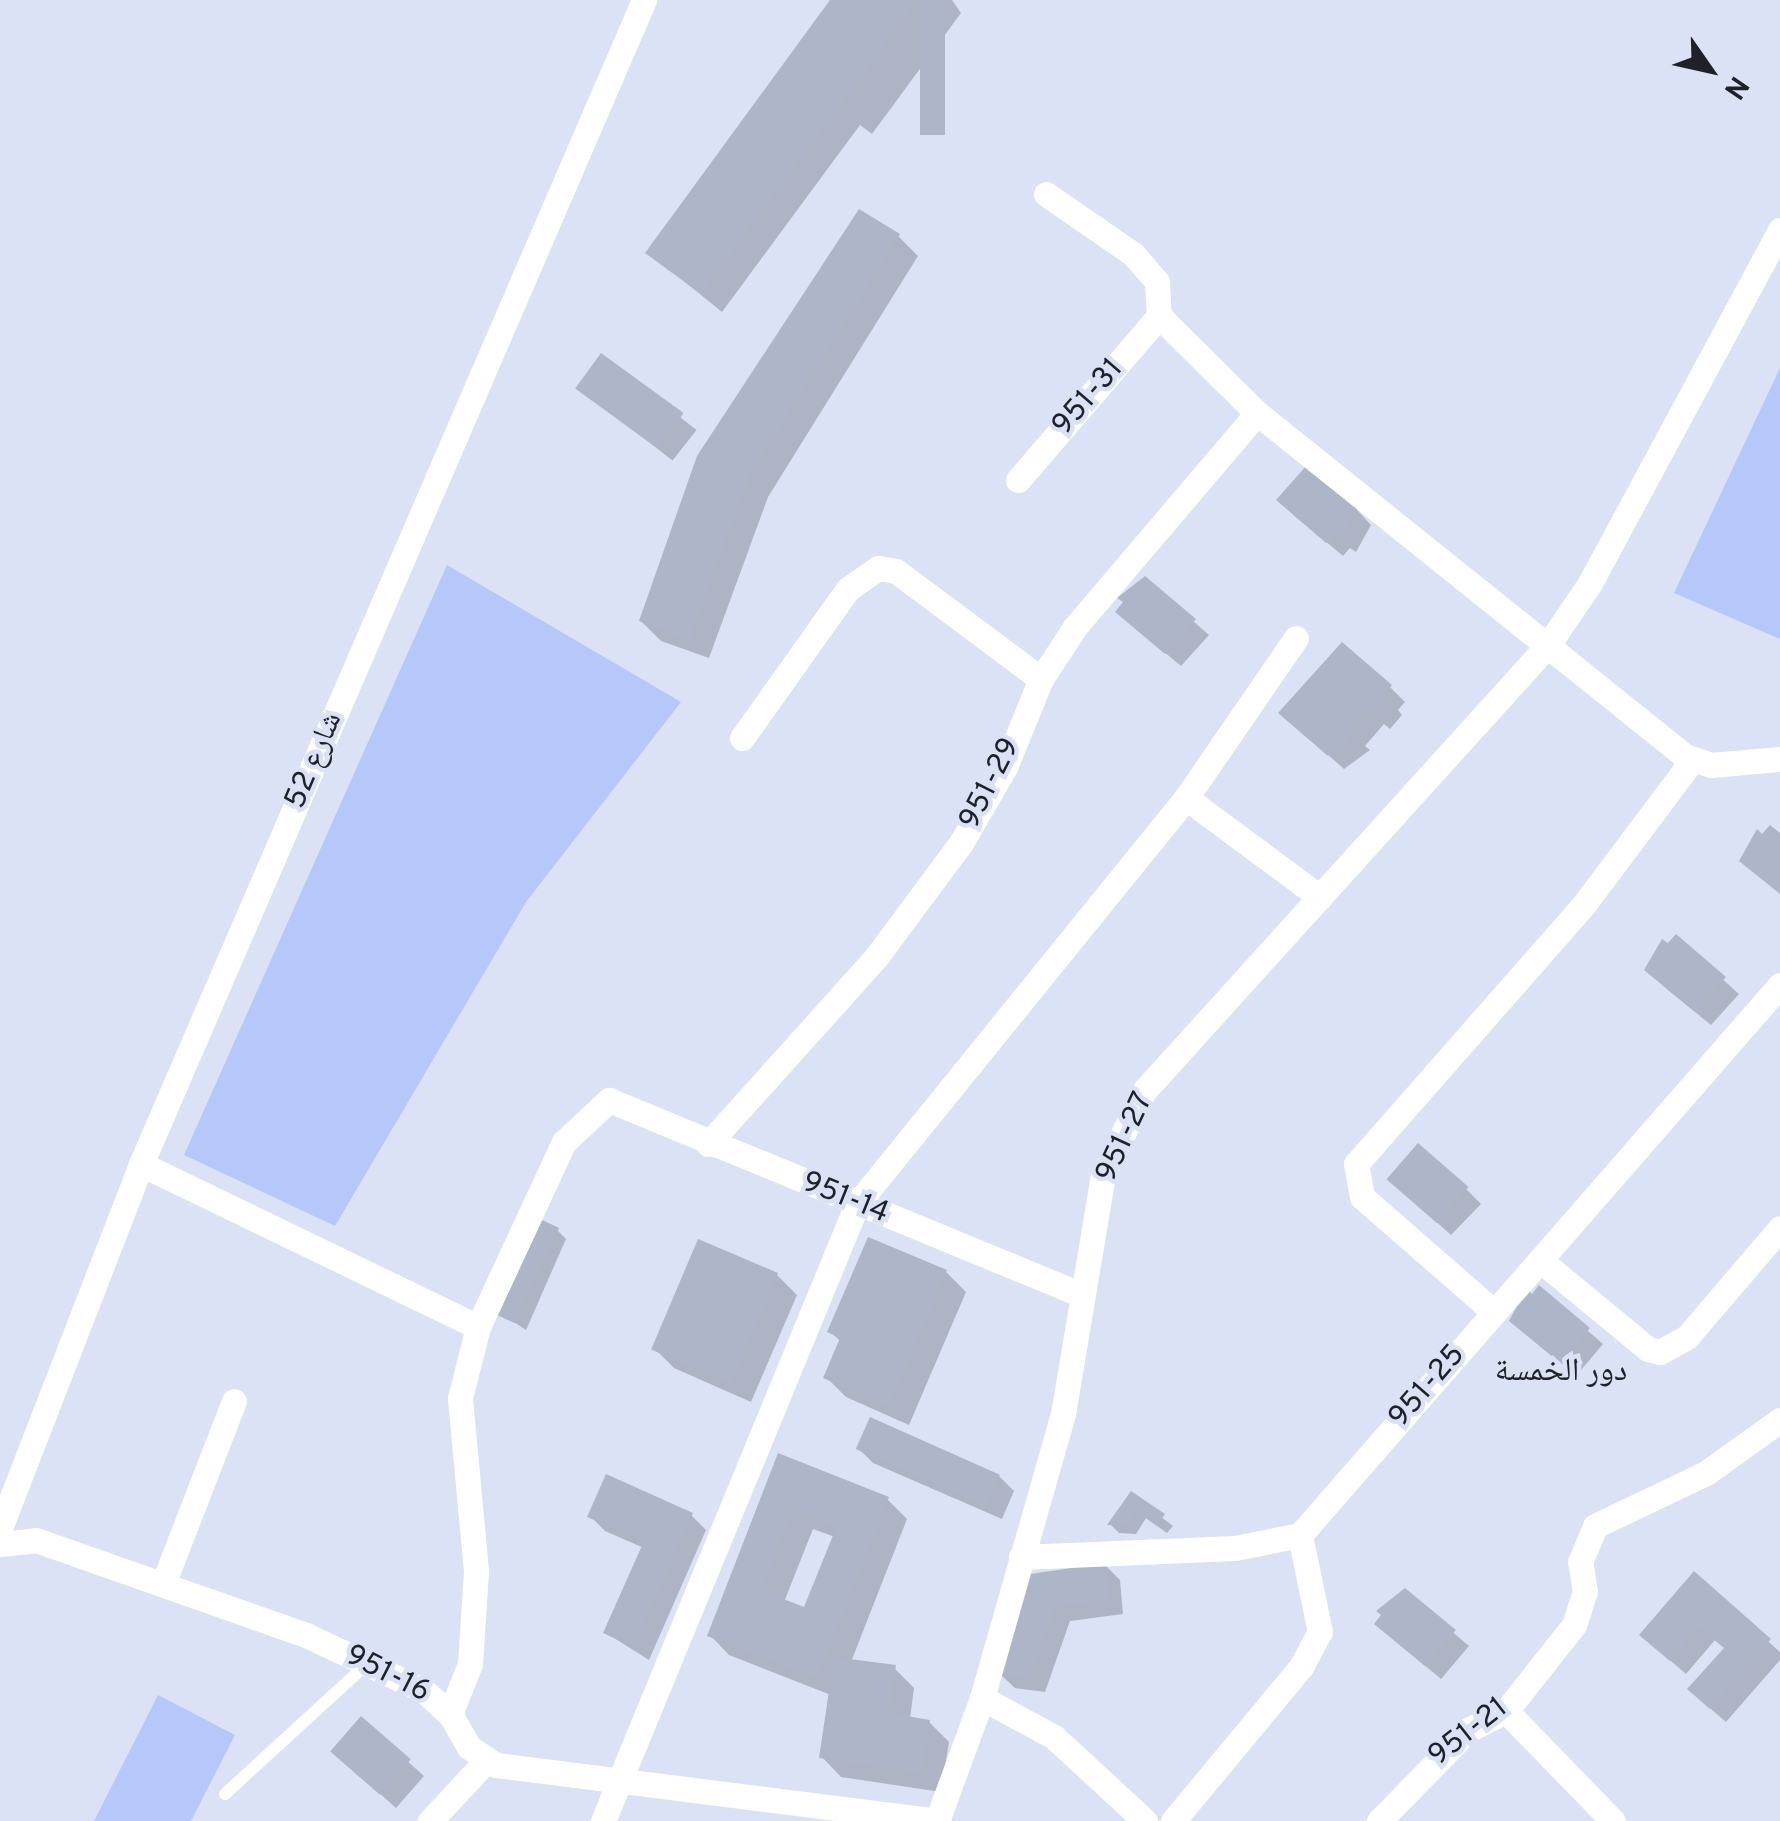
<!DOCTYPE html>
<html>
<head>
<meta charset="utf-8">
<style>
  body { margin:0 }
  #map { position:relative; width:1780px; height:1821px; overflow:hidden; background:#dbe2f5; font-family:Overpass,"Noto Naskh Arabic",sans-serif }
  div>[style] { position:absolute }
  .green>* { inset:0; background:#b6c7fa }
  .shadow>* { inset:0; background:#0003; transform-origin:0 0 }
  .building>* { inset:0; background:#aeb5c8; transform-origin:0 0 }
  .lane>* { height:12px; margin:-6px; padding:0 6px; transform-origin:6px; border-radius:6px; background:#fff }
  .street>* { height:25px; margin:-12.5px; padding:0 12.5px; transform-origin:12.5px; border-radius:12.5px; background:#fff }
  span { translate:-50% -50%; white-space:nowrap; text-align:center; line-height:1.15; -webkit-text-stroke:9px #dbe2f5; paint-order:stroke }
  .street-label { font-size:30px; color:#1f2128 }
  .neighbourhood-label { font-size:32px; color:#1f2128 }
  .north { position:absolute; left:1660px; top:20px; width:100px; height:100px; -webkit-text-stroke:8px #dbe2f5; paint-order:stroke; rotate:124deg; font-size:28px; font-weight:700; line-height:40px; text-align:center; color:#1f2128 }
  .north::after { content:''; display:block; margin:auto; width:35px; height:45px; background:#1f2128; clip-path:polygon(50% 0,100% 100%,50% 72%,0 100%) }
</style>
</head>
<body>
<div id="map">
  <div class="green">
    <div style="clip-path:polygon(1780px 368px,1780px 639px,1674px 593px)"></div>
    <div style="clip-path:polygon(447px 565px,681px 702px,526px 902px,335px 1226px,184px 1155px)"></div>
    <div style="clip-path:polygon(158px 1695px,235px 1735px,191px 1821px,94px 1821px)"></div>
  </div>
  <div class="shadow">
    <div style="clip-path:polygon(833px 0,952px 0,961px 13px,872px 134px,860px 125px,722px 312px,648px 252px)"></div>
    <div style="clip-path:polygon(898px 236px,918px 256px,768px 497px,709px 658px,661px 641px,641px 621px)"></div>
    <div style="left:602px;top:356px;width:120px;height:39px;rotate:38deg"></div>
    <div style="clip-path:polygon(1357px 510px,1371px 525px,1356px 552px,1350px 548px,1343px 556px,1294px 515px)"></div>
    <div style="clip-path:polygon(1145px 579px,1209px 635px,1181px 666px,1133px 626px)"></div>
    <div style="clip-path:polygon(1390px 687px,1405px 702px,1398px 710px,1402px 715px,1390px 729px,1384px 724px,1365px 746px,1370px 750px,1344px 769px,1281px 713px)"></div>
    <div style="clip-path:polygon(1676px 938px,1739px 994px,1711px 1025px,1662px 985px)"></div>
    <div style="clip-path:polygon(1466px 1189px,1481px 1204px,1451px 1235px,1404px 1193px)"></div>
    <div style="clip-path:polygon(557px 1230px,566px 1239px,526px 1330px,503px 1315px)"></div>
    <div style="clip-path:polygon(946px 1272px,966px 1292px,909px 1425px,846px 1397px,826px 1377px,841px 1342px,830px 1331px)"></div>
    <div style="clip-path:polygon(777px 1275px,797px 1295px,751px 1402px,674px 1368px,654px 1348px)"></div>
    <div style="clip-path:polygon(1539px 1289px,1603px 1344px,1576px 1376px,1527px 1335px)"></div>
    <div style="clip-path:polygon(859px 1449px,999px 1476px,1014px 1491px,1002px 1519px,873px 1463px)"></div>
    <div style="clip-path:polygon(evenodd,780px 1457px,887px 1499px,907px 1519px,851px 1662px,894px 1668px,914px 1688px,910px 1719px,929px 1722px,949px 1742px,941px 1792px,841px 1777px,822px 1757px,831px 1695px,729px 1655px,710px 1635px,780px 1457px,813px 1529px,835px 1537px,805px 1610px,784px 1602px,813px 1529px)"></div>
    <div style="clip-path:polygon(1131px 1494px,1173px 1526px,1167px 1533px,1146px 1518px,1136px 1534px,1119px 1533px,1110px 1524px)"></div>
    <div style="clip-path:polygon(691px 1515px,706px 1530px,649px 1660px,606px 1633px,644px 1548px,605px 1531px,590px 1516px)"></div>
    <div style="clip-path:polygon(1105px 1565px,1120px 1580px,1123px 1614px,1070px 1621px,1045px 1692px,1015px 1688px,1000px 1674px,1032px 1576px)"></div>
    <div style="clip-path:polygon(1694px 1575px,1780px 1652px,1780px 1660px,1726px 1722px,1705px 1704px,1726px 1649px,1715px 1640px,1686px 1674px,1657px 1649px)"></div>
    <div style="clip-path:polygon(1404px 1591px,1469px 1646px,1441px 1679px,1392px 1638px)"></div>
    <div style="clip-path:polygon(361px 1720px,424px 1776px,396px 1808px,348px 1765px)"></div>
  </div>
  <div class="building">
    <div style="clip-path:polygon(830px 0,918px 0,701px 294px,645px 253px)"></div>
    <div style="left:920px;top:0;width:25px;height:135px"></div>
    <div style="clip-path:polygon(859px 209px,900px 234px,749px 477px,689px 640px,639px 621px,697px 456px)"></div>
    <div style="left:601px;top:353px;width:102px;height:44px;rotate:36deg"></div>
    <div style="clip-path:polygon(1307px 465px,1358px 508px,1340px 540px,1334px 535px,1326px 543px,1276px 500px)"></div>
    <div style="clip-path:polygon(1145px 576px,1196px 619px,1165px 654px,1115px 612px,1123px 602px,1117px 598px)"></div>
    <div style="clip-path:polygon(1342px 642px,1392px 685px,1385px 694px,1389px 699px,1361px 720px,1337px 700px,1360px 721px,1341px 752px,1336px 747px,1328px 756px,1278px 713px)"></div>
    <div style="clip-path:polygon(1770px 825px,1780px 833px,1780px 894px,1739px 861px,1757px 829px,1762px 834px)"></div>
    <div style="clip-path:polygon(1676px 934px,1726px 977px,1695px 1012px,1644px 970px,1662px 939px,1668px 943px)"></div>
    <div style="left:1418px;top:1143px;width:67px;height:48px;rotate:41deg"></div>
    <div style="left:542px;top:1220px;width:19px;height:105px;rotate:25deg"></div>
    <div style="clip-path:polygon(868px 1237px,947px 1270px,889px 1407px,823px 1378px,840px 1338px,827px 1332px)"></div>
    <div style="left:698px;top:1239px;width:87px;height:120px;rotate:23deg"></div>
    <div style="clip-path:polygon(1539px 1285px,1590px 1328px,1560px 1363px,1509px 1321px,1526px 1289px,1532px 1294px)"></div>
    <div style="left:870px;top:1417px;width:142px;height:35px;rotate:24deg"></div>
    <div style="clip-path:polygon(evenodd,778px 1453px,889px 1497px,817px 1679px,707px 1636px,778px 1453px,793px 1510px,836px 1528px,804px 1607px,761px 1590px,793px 1510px)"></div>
    <div style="clip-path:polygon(606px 1474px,693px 1513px,634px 1647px,603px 1633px,644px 1541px,587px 1517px)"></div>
    <div style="clip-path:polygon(1131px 1491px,1165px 1514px,1157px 1526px,1136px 1511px,1126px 1525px,1107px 1525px)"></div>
    <div style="clip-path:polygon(1106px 1563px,1109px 1600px,1055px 1607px,1030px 1679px,997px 1674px,1030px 1574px)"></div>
    <div style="clip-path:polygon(1694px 1571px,1771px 1639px,1710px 1709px,1687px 1689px,1724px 1648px,1699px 1627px,1670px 1661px,1639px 1635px)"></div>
    <div style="clip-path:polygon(1405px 1588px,1456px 1630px,1425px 1666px,1374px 1624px,1381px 1615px,1376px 1611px)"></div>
    <div style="clip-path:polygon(834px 1657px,896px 1665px,889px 1713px,930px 1720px,922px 1773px,819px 1758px)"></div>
    <div style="left:361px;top:1716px;width:66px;height:47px;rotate:41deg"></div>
  </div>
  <div class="lane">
    <div style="left:225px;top:1794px;width:193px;rotate:-42.5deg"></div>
  </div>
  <div class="street">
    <div style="left:1046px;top:194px;width:106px;rotate:34.6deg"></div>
    <div style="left:1133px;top:254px;width:37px;rotate:49deg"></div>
    <div style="left:1157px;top:282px;width:34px;rotate:87deg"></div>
    <div style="left:1159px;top:316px;width:138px;rotate:44.7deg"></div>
    <div style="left:1257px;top:413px;width:548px;rotate:38.71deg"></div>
    <div style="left:1685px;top:756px;width:28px;rotate:19deg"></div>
    <div style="left:1711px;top:765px;width:69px;rotate:-5deg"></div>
    <div style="left:1018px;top:480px;width:216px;rotate:-49.3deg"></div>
    <div style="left:742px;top:738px;width:183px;rotate:-54.6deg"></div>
    <div style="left:848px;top:589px;width:37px;rotate:-35deg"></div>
    <div style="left:878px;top:568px;width:18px;rotate:9deg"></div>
    <div style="left:896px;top:571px;width:181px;rotate:36.7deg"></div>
    <div style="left:1186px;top:798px;width:167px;rotate:36.5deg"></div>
    <div style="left:708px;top:1144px;width:253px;rotate:-48deg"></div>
    <div style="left:877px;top:956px;width:141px;rotate:-53.4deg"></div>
    <div style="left:961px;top:843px;width:88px;rotate:-59.9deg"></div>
    <div style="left:1005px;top:767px;width:95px;rotate:-67.8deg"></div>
    <div style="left:1041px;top:679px;width:62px;rotate:-56.8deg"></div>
    <div style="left:1075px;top:627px;width:281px;rotate:-49.6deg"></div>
    <div style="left:141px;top:1164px;width:374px;rotate:25.8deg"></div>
    <div style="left:1540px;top:1260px;width:140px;rotate:39.5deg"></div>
    <div style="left:1648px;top:1349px;width:12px;rotate:14deg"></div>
    <div style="left:1660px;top:1352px;width:31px;rotate:-29deg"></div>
    <div style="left:1687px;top:1337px;width:143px;rotate:-49.5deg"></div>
    <div style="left:1494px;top:1312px;width:175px;rotate:-138.9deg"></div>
    <div style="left:1362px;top:1197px;width:34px;rotate:-100deg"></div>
    <div style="left:1356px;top:1164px;width:347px;rotate:-48.7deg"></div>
    <div style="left:1585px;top:903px;width:180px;rotate:-53.1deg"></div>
    <div style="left:0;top:1528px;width:390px;rotate:-68.8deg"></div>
    <div style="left:141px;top:1164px;width:1268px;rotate:-66.63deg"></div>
    <div style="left:0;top:1544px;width:36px;rotate:-6deg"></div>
    <div style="left:36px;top:1540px;width:288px;rotate:19.4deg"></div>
    <div style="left:308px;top:1636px;width:127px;rotate:25.2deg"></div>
    <div style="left:423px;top:1690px;width:36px;rotate:42deg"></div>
    <div style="left:450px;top:1714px;width:38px;rotate:60deg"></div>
    <div style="left:469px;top:1747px;width:32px;rotate:34deg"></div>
    <div style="left:496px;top:1765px;width:446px;rotate:7.2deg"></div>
    <div style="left:1021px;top:1557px;width:214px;rotate:-2.4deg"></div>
    <div style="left:1235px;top:1548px;width:66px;rotate:-11.3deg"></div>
    <div style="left:163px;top:1584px;width:196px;rotate:-68.8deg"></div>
    <div style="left:982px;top:1698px;width:82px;rotate:28.4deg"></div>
    <div style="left:1054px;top:1737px;width:124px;rotate:42.7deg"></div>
    <div style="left:1506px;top:1711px;width:153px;rotate:45.8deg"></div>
    <div style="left:450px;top:1714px;width:54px;rotate:-68.2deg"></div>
    <div style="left:470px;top:1664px;width:93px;rotate:-86.3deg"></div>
    <div style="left:476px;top:1571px;width:174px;rotate:-95.3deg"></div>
    <div style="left:460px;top:1398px;width:73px;rotate:-75.8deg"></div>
    <div style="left:478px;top:1327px;width:204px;rotate:-65.1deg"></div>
    <div style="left:564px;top:1142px;width:62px;rotate:-43deg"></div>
    <div style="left:609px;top:1100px;width:512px;rotate:22.4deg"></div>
    <div style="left:430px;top:1821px;width:82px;rotate:-47deg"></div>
    <div style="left:603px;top:1821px;width:667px;rotate:-67.62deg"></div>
    <div style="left:857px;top:1204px;width:523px;rotate:-50.98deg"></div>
    <div style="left:1186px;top:798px;width:194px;rotate:-55.5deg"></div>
    <div style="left:937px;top:1821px;width:131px;rotate:-69.9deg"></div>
    <div style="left:982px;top:1698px;width:295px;rotate:-74.1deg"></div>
    <div style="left:1063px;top:1414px;width:243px;rotate:-80.5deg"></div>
    <div style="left:1103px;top:1174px;width:93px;rotate:-63.7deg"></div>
    <div style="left:1144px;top:1091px;width:602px;rotate:-47.83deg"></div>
    <div style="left:1548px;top:645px;width:75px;rotate:-55.9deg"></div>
    <div style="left:1590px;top:583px;width:401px;rotate:-61.7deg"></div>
    <div style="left:1173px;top:1821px;width:200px;rotate:-50.3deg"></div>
    <div style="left:1301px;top:1667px;width:40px;rotate:-62deg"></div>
    <div style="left:1320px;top:1632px;width:99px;rotate:-101.7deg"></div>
    <div style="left:1300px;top:1535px;width:730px;rotate:-48.89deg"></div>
    <div style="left:1379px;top:1821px;width:127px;rotate:-45.6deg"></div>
    <div style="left:1468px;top:1730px;width:42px;rotate:-26.6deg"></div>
    <div style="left:1506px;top:1711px;width:110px;rotate:-51.7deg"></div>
    <div style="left:1574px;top:1625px;width:35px;rotate:-72deg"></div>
    <div style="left:1585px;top:1592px;width:30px;rotate:-99deg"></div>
    <div style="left:1580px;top:1562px;width:39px;rotate:-67deg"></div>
    <div style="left:1595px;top:1526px;width:123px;rotate:-25.5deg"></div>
    <div style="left:1706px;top:1473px;width:91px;rotate:-35.6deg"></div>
  </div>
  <div class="street-label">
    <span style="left:1089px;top:398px;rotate:-49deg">951-31</span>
    <span style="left:315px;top:761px;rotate:-67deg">شارع 52</span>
    <span style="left:991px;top:784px;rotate:-63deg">951-29</span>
    <span style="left:1126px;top:1138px;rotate:-65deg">951-27</span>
    <span style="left:845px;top:1199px;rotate:22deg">951-14</span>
    <span style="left:1428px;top:1387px;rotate:-49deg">951-25</span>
    <span style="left:387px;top:1675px;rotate:27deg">951-16</span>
    <span style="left:1469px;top:1733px;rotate:-38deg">951-21</span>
  </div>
  <div class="neighbourhood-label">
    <span style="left:1561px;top:1372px">دور الخمسة</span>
  </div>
  <div class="north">N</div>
</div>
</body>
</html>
